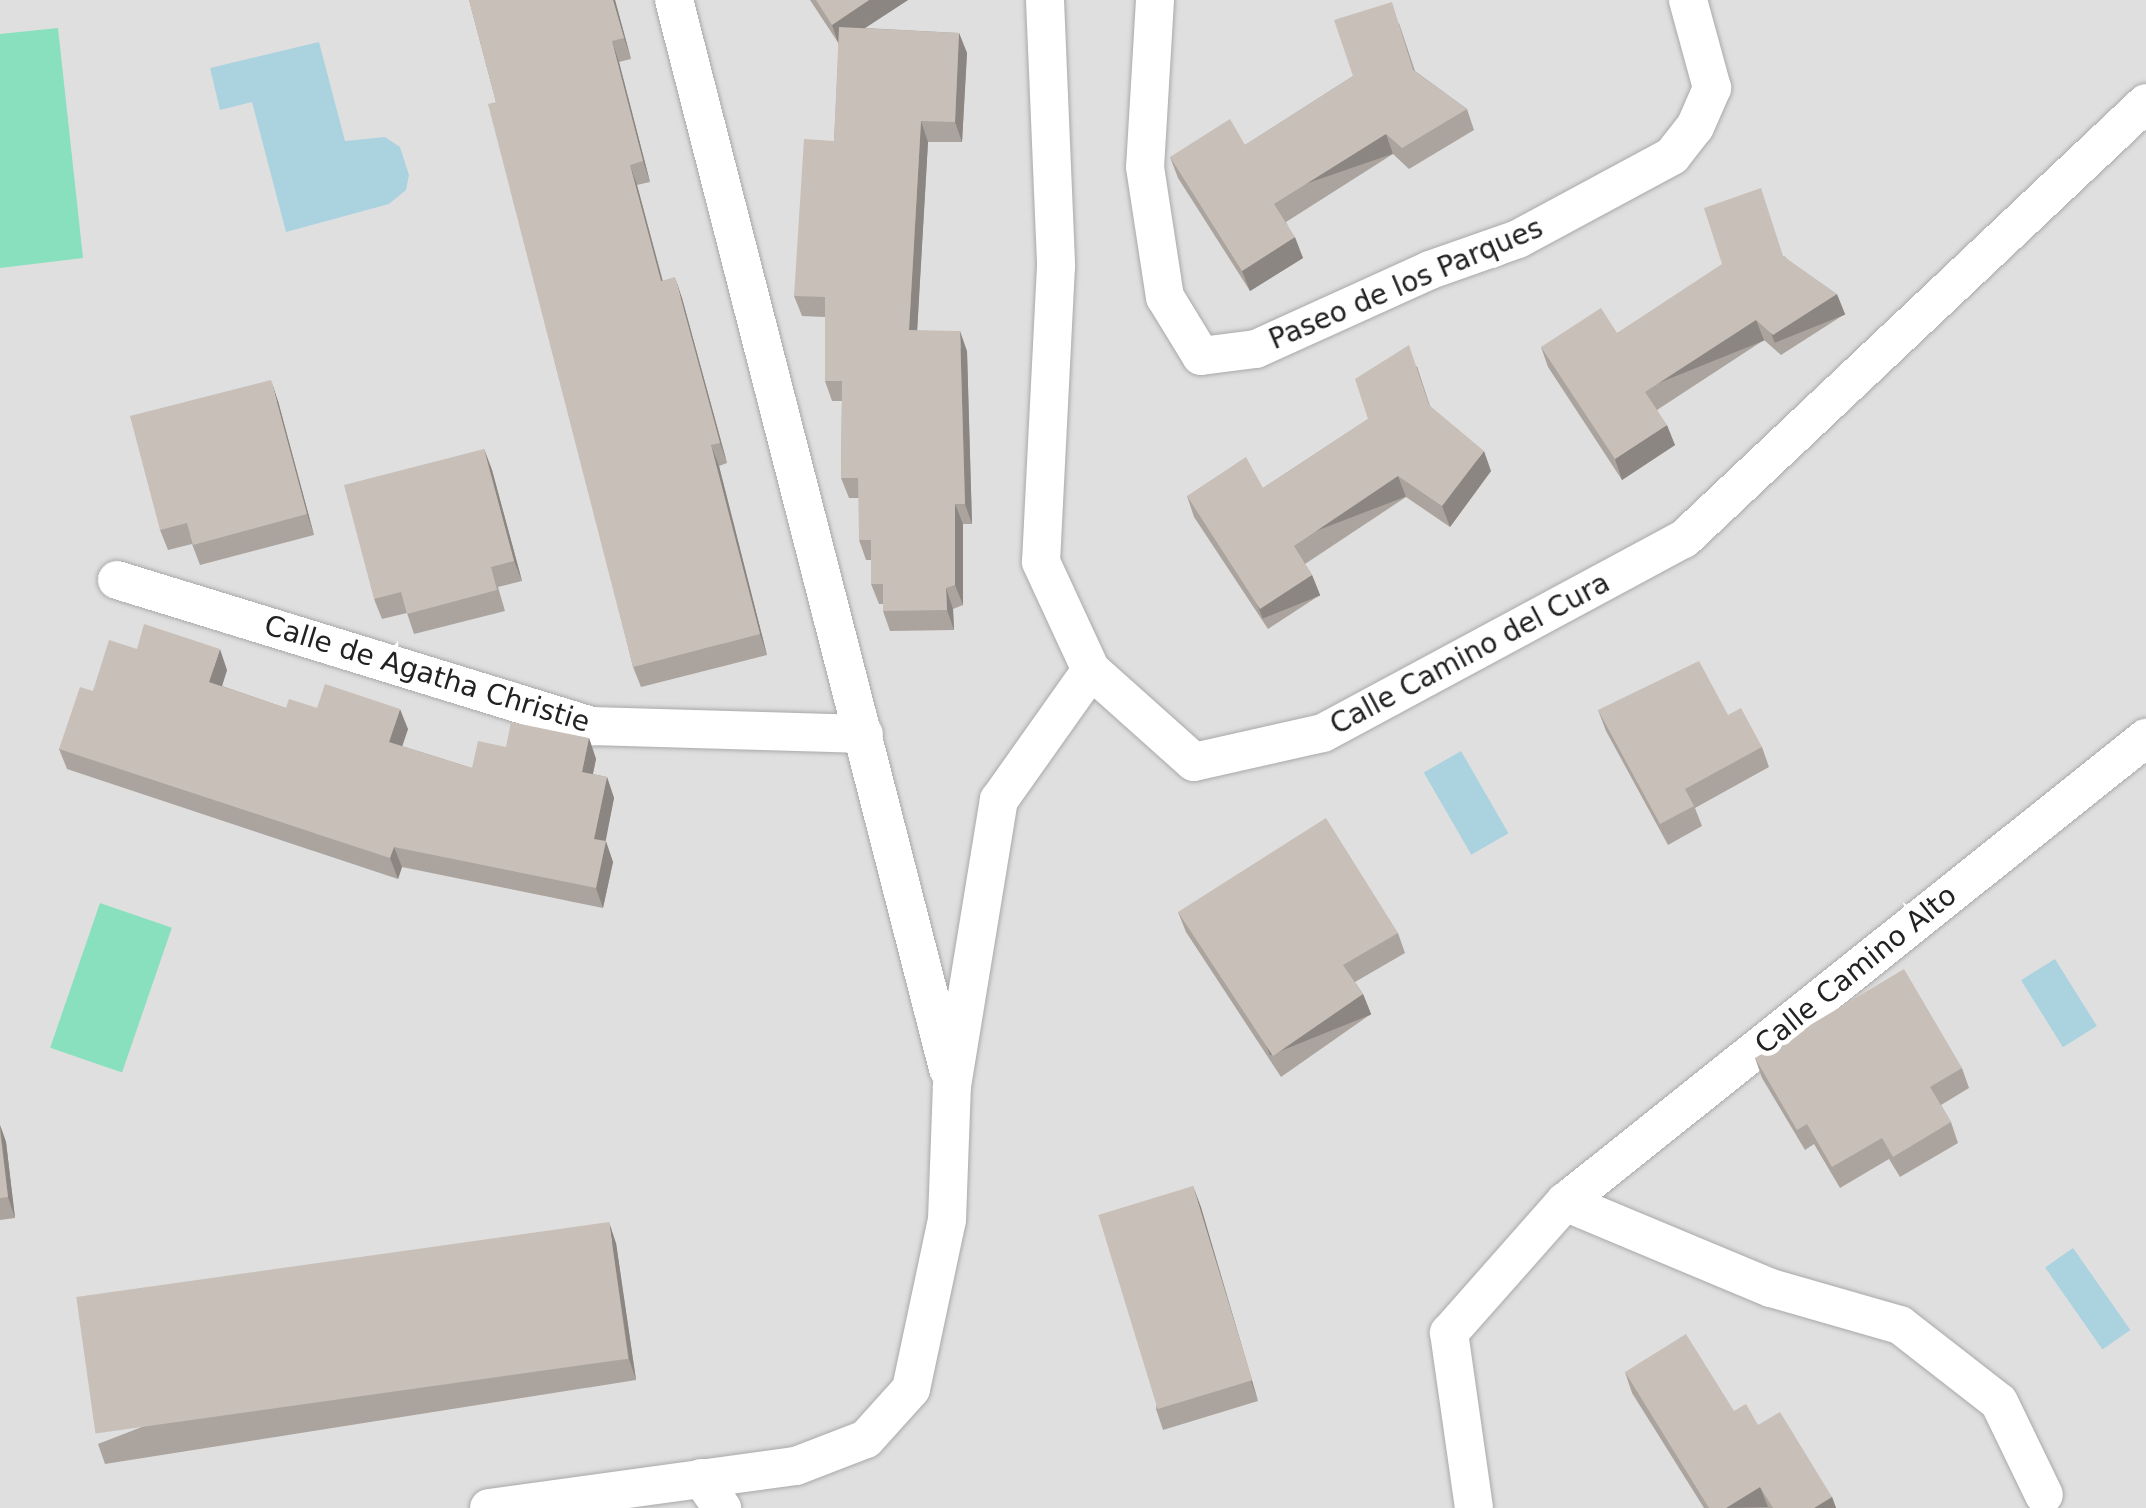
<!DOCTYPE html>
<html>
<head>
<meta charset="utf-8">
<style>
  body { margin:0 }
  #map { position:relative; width:2146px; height:1508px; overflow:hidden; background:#f2efe9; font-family:"DejaVu Sans",sans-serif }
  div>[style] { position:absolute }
  .residential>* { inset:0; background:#e0dfdf; transform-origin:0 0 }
  .pitch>* { inset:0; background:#88e0be; transform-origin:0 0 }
  .water>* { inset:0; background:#aad3df; transform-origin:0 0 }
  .roads { filter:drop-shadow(0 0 2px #a9a9a9) drop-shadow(0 0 2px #a9a9a9) }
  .street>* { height:38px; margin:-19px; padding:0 19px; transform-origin:19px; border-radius:19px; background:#fff }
  .wall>* { inset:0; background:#aba49e }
  .shaded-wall>* { inset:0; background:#8b8681; transform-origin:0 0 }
  .building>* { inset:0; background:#c7bfb8; transform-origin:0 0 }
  span { translate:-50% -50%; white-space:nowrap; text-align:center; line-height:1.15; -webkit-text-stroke:10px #fff; paint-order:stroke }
  .street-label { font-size:28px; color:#222 }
</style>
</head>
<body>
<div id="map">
  <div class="residential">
    <div style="left:0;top:0;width:2146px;height:1508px"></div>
  </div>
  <div class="pitch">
    <div style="clip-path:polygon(58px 28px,83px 258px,0 268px,0 34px)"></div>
    <div style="left:100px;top:903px;width:76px;height:153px;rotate:19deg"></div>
  </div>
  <div class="water">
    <div style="clip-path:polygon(319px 42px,345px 141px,385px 137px,400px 147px,409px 175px,406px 190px,389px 204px,286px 232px,252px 102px,220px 110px,210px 68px)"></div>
    <div style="left:1461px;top:751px;width:95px;height:43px;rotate:60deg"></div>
    <div style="left:2055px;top:959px;width:79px;height:40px;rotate:58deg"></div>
    <div style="left:2073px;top:1248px;width:100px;height:34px;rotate:55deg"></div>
  </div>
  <div class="roads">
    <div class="street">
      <div style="left:674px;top:0;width:1104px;rotate:75.62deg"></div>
      <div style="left:1045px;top:0;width:266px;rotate:87.6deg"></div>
      <div style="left:1056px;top:266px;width:296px;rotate:92.9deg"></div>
      <div style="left:1041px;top:562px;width:119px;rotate:65.2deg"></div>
      <div style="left:1091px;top:670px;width:138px;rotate:41.8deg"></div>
      <div style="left:1194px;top:762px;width:132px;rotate:-12.7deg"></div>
      <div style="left:1323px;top:733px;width:410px;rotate:-28.3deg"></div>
      <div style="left:1684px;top:539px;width:635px;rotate:-43.34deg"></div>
      <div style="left:1155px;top:0;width:167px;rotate:93.4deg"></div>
      <div style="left:1145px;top:167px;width:132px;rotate:81.3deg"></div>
      <div style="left:1165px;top:297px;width:69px;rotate:58.6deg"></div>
      <div style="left:1201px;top:356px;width:55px;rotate:-7.3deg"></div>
      <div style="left:1256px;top:349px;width:191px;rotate:-24.4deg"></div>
      <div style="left:1430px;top:270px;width:93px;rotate:-19.4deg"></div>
      <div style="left:1518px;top:239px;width:175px;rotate:-28.3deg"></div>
      <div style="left:1672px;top:156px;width:37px;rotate:-52deg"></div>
      <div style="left:1695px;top:127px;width:43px;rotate:-66.4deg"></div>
      <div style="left:1712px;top:88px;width:91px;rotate:-105.3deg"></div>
      <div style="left:117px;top:580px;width:498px;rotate:17.1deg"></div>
      <div style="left:593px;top:726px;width:271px;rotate:1.7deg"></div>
      <div style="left:1565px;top:1202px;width:223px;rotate:22.7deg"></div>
      <div style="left:1771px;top:1288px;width:134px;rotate:16deg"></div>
      <div style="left:1900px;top:1325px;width:125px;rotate:37.9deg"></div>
      <div style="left:1999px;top:1402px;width:103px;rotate:64.2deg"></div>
      <div style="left:701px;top:1478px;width:37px;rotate:55deg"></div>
      <div style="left:489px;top:1508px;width:310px;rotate:-7.8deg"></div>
      <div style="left:796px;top:1466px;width:75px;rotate:-21.1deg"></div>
      <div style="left:866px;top:1439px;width:67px;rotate:-48deg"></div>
      <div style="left:911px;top:1389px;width:173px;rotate:-78deg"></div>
      <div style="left:947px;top:1220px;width:134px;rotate:-87.9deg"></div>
      <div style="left:952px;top:1086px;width:290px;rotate:-80.7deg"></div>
      <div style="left:999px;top:800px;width:159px;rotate:-54.7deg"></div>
      <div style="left:1474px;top:1508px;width:177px;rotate:-98.1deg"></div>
      <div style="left:1449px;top:1333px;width:175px;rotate:-48.5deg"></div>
      <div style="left:1565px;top:1202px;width:744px;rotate:-38.61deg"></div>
    </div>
  </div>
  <div class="wall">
    <div style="clip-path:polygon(469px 0,615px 0,631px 59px,619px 62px,650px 182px,637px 185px,663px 281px,682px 298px,727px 463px,719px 466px,767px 655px,641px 687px,633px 667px,496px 102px)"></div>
    <div style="clip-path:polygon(810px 0,908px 0,865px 28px,959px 33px,967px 53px,962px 142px,928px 142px,917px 330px,967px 351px,972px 524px,963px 524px,963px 605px,953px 609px,954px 630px,890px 631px,883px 611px,883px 604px,879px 604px,871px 584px,871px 560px,866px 560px,859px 540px,859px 498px,849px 498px,841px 478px,842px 401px,832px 401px,825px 381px,825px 317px,802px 316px,794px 296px,834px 141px,839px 44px)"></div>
    <div style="clip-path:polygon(1399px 23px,1415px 71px,1467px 109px,1474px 130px,1409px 169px,1393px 154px,1286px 222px,1303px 258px,1250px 291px,1178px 178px,1170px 157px,1245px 145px,1353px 76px)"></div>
    <div style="clip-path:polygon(1784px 256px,1845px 314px,1781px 355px,1764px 340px,1657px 410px,1675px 445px,1622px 480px,1548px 367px,1541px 347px,1617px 333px)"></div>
    <div style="clip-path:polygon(1417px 366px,1430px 406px,1491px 471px,1450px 527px,1406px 497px,1305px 564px,1312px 575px,1320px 595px,1268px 629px,1194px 517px,1187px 496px,1263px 488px,1368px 419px)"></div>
    <div style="clip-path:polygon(278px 401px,314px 535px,200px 565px,192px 544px,168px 550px,160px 530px)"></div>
    <div style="clip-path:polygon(484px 449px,492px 470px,522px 581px,498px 587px,505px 611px,414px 634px,407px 613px,382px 619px,374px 599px)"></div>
    <div style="clip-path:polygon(137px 649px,227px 670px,222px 686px,286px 708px,317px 708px,408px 729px,402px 746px,472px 768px,506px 747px,589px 738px,596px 759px,593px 774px,607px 777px,614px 798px,605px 841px,613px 862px,603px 908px,402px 867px,398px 879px,67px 769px,59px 749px,93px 691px)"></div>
    <div style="clip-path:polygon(1598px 710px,1728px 715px,1762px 747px,1769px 767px,1695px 808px,1702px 826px,1668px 845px,1606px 731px)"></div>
    <div style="clip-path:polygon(1178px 912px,1398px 933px,1405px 953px,1355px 982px,1363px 994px,1371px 1014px,1281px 1077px,1186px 932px)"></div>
    <div style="clip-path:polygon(1755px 1058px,1962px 1068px,1969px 1088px,1941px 1105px,1951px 1122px,1958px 1143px,1900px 1177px,1889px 1159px,1840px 1188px,1814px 1144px,1805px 1150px,1762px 1078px)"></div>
    <div style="clip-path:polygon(0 1125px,6px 1142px,15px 1218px,0 1220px)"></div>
    <div style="clip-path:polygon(1193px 1186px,1258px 1401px,1163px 1430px,1156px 1409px)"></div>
    <div style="clip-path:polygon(616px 1243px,636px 1380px,105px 1464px,98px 1444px)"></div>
    <div style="clip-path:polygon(1625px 1372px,1734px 1411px,1758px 1425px,1832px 1497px,1836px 1508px,1704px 1508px,1632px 1393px)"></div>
  </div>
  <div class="shaded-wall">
    <div style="clip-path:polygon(613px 0,615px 0,631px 59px,624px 38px)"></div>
    <div style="clip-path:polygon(869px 0,908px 0,839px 45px,832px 25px)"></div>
    <div style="clip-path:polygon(959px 33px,967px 53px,962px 142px,955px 122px)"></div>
    <div style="clip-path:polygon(612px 41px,619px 62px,650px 182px,643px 161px)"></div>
    <div style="clip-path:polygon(921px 121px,928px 142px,916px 351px,909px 330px)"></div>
    <div style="left:1386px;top:134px;width:21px;height:132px;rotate:71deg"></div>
    <div style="clip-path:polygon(630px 165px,637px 185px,668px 302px,661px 281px)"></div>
    <div style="clip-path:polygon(1295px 237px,1303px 258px,1250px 291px,1242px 271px)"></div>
    <div style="clip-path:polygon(675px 277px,682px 298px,727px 463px,720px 443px)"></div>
    <div style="left:1837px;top:294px;width:22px;height:76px;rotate:68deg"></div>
    <div style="left:1756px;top:320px;width:22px;height:132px;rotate:68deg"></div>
    <div style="clip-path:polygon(960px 331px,967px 351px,972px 524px,965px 504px)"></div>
    <div style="clip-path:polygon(271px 380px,278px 401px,314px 535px,307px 514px)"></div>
    <div style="clip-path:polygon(1667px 425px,1675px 445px,1622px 480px,1615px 459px)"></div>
    <div style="clip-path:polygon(711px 445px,719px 466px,767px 655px,760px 634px)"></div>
    <div style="clip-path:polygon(484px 449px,492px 470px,522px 581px,514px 561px)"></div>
    <div style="clip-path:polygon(1484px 451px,1491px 471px,1450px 527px,1442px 506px)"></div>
    <div style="left:1398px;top:476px;width:22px;height:125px;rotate:69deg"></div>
    <div style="clip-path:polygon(955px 504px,963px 524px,963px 605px,955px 585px)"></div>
    <div style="left:1312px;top:575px;width:22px;height:62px;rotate:68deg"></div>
    <div style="clip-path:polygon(946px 588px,953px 609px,954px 630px,947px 610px)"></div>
    <div style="clip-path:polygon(220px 649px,227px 670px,217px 702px,209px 682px)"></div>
    <div style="clip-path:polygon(400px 709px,408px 729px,397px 762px,389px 742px)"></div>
    <div style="clip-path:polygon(589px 738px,596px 759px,589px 792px,582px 772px)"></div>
    <div style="clip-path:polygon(607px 777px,614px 798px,602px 860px,594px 839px)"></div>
    <div style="clip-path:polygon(606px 841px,613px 862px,603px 908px,596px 888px)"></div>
    <div style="clip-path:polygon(394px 847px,402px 867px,398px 879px,390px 858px)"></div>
    <div style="left:1363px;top:994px;width:22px;height:109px;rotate:68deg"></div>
    <div style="clip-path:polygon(0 1125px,6px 1142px,15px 1218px,8px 1197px)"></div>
    <div style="clip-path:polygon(1193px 1186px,1201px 1207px,1258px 1401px,1251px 1381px)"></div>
    <div style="clip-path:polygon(609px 1222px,616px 1243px,636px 1380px,629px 1359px)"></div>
    <div style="clip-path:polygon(1760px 1487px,1768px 1507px,1726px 1508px)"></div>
    <div style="clip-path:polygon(1832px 1497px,1836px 1508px,1814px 1508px)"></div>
  </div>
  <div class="building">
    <div style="clip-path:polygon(469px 0,613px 0,624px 38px,612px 41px,643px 161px,630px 165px,661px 281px,675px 277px,720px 443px,711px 445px,760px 634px,633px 667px,488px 104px,496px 102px)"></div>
    <div style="clip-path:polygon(816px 0,869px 0,832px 25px)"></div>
    <div style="clip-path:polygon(1392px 2px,1413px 70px,1467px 109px,1402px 148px,1386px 134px,1274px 204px,1295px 237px,1242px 271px,1170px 157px,1230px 119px,1245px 145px,1353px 76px,1334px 20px)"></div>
    <div style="clip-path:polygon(839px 27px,959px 33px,955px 122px,921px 121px,909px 330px,960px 331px,965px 504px,955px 504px,955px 585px,946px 588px,947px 610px,883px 611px,883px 584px,871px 584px,871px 540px,859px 540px,858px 478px,841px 478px,842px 381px,825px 381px,825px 297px,794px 296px,804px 139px,834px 141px)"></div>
    <div style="clip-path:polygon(1761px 188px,1783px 256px,1837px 294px,1773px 335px,1756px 320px,1645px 392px,1667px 425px,1615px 459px,1541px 347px,1601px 308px,1617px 333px,1722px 264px,1704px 208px)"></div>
    <div style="clip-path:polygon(1409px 345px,1429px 405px,1484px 451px,1442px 506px,1398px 476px,1294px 546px,1312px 575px,1260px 609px,1187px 496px,1246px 457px,1263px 488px,1368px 419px,1355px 379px)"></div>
    <div style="clip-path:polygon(271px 380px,307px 514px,193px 545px,187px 523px,160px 530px,130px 416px)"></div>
    <div style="clip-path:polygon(484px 449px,514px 561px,491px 567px,497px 590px,407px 614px,401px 592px,374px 599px,344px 485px)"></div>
    <div style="clip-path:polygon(144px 624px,220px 649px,209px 682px,286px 708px,289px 699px,317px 708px,325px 684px,400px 709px,389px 742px,472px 768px,478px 741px,506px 747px,511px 722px,589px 738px,582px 772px,607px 777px,594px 839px,606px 841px,596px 888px,394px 847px,390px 858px,59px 749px,80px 687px,93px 691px,109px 640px,137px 649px)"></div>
    <div style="clip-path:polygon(1699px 661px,1728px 715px,1741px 708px,1762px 747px,1685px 789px,1694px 806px,1660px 824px,1598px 710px)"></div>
    <div style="clip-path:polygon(1326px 818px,1398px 933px,1343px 965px,1363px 994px,1273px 1056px,1178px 912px)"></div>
    <div style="clip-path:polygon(1904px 969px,1962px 1068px,1930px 1087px,1951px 1122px,1893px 1157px,1882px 1138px,1832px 1167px,1807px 1124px,1797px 1130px,1755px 1058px)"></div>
    <div style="clip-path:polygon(0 1132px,8px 1197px,0 1198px)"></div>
    <div style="left:1193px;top:1186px;width:203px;height:99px;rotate:73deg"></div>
    <div style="left:609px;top:1222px;width:138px;height:538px;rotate:82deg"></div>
    <div style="clip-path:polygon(1686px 1334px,1734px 1411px,1746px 1404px,1758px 1425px,1780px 1412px,1832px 1497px,1814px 1508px,1773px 1508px,1760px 1487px,1726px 1508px,1709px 1508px,1625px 1372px)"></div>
  </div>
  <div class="street-label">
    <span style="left:1406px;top:284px;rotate:-23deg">Paseo de los Parques</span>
    <span style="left:1470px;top:654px;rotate:-28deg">Calle Camino del Cura</span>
    <span style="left:427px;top:674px;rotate:17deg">Calle de Agatha Christie</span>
    <span style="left:1856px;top:970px;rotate:-39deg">Calle Camino Alto</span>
  </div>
</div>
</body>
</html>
